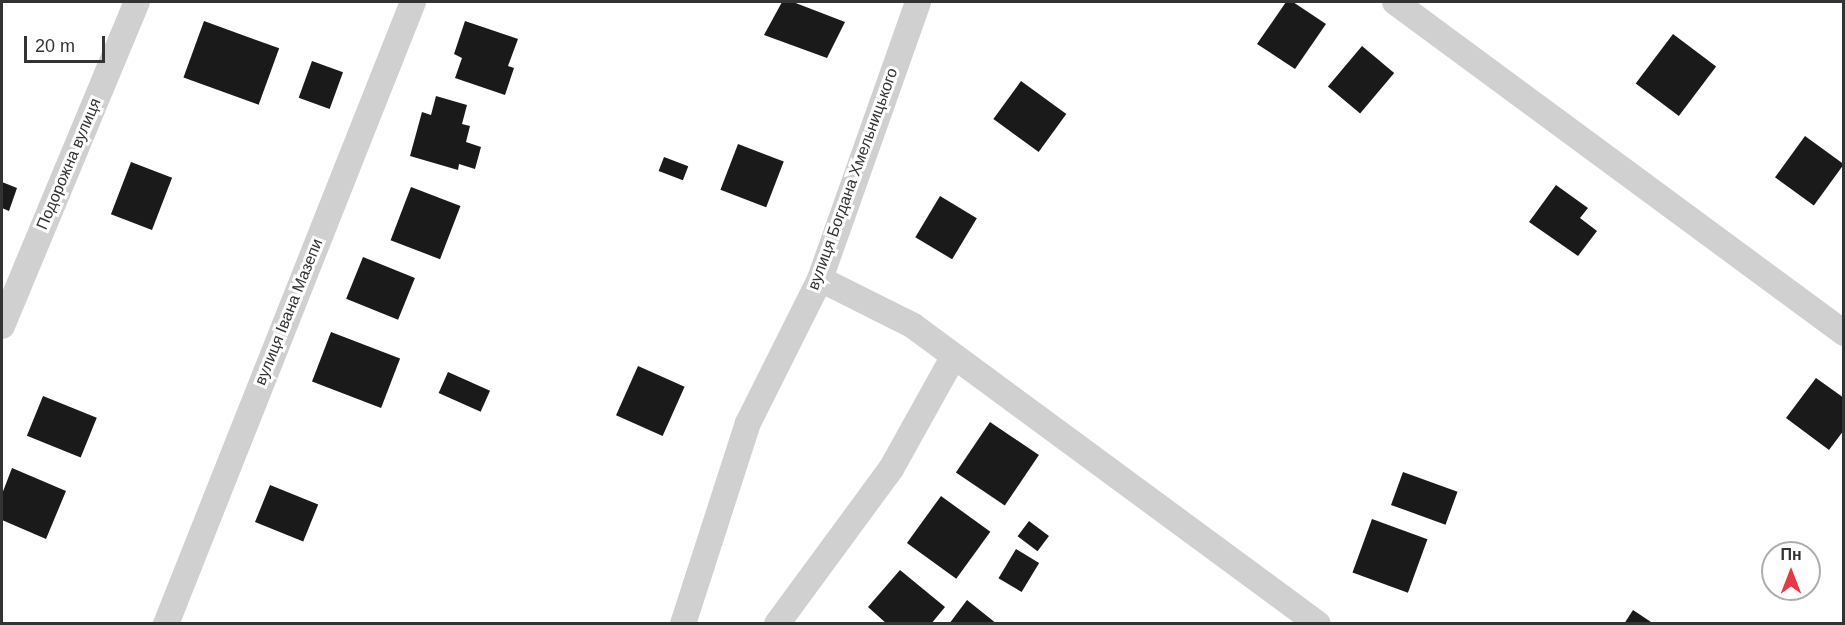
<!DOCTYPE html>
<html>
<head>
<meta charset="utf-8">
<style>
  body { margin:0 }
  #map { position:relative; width:1845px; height:625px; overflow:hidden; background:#fff; font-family:Arial,sans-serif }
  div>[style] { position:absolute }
  .building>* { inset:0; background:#1a1a1a; transform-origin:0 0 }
  .minor>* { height:26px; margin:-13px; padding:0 13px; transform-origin:13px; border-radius:13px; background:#d0d0d0 }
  span { translate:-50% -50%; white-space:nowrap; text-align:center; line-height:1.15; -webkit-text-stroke:6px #fff; paint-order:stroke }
  .street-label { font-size:16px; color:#333 }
  .frame { position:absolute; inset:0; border:3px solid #333; pointer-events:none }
  .north { position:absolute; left:1761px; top:541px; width:60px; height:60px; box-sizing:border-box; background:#fff; border:2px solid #adadad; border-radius:50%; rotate:0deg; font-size:16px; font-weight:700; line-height:24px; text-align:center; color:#333 }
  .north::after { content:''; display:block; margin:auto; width:21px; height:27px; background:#e63946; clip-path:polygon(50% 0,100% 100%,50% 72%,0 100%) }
  .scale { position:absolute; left:24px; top:36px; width:81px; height:27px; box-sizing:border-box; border:3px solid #333; border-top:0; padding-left:8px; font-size:18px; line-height:21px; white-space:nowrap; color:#333; -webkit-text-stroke:4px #fff; paint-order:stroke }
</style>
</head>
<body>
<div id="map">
  <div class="building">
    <div style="clip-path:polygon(782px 2px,793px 2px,845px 22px,827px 58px,764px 35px)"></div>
    <div style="clip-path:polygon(1286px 2px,1293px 2px,1326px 24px,1295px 69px,1257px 44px)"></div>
    <div style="left:204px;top:21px;width:80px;height:60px;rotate:20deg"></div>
    <div style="clip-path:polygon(465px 21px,518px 39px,508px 66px,514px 68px,505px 95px,455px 78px,462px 58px,454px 54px)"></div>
    <div style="left:1673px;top:34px;width:54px;height:62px;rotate:37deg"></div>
    <div style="left:1362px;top:46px;width:42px;height:53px;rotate:40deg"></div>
    <div style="left:312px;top:61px;width:33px;height:39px;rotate:20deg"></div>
    <div style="left:1021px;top:81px;width:56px;height:47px;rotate:36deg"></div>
    <div style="clip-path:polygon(436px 96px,467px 105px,462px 124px,470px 126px,466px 142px,481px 147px,475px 169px,459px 164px,458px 170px,410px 156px,422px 112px,431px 115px)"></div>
    <div style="left:1805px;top:136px;width:48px;height:51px;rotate:36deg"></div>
    <div style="left:738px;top:144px;width:49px;height:49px;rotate:21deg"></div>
    <div style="left:664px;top:157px;width:26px;height:15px;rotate:21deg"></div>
    <div style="left:131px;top:162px;width:44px;height:56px;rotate:21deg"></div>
    <div style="clip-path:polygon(2px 182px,17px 188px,9px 211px,2px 208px)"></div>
    <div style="clip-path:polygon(1556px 185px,1588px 208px,1580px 218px,1597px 231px,1578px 256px,1529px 222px)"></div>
    <div style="left:411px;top:187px;width:53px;height:57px;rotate:21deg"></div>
    <div style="left:940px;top:196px;width:43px;height:48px;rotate:31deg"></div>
    <div style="left:363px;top:257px;width:56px;height:45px;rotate:22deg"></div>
    <div style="left:331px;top:332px;width:74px;height:53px;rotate:21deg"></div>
    <div style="left:638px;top:366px;width:51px;height:54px;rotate:24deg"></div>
    <div style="left:448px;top:372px;width:46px;height:23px;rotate:24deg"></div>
    <div style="clip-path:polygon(1816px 378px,1844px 398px,1844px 430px,1829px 450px,1786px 418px)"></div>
    <div style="left:43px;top:396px;width:58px;height:43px;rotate:22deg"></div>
    <div style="left:990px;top:422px;width:59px;height:61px;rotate:34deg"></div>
    <div style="clip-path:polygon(12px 468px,66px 491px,46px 539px,2px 520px,2px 494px)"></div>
    <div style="left:1403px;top:472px;width:58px;height:35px;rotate:20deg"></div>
    <div style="left:270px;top:485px;width:52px;height:40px;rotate:22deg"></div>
    <div style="left:941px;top:496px;width:61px;height:58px;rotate:36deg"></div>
    <div style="left:1372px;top:519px;width:59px;height:57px;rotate:20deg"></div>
    <div style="left:1029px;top:521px;width:25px;height:19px;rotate:37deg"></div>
    <div style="left:1016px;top:549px;width:27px;height:34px;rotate:31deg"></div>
    <div style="clip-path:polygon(900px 570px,945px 607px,931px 624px,887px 624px,868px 607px)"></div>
    <div style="clip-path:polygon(967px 600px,997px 624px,949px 624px)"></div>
    <div style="clip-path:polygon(1633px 610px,1654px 624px,1624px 624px)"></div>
  </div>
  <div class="minor">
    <div style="left:1395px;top:2px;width:558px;rotate:36.4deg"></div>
    <div style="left:820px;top:279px;width:103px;rotate:26.6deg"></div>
    <div style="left:912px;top:325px;width:504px;rotate:36.37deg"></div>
    <div style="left:2px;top:326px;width:351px;rotate:-67.4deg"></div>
    <div style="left:166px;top:624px;width:669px;rotate:-68.34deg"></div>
    <div style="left:683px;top:624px;width:211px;rotate:-72.1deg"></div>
    <div style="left:748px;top:423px;width:161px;rotate:-63.4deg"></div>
    <div style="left:820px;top:279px;width:294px;rotate:-70.5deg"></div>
    <div style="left:777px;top:624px;width:192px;rotate:-53.7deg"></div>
    <div style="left:891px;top:469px;width:129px;rotate:-60.9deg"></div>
  </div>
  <div class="street-label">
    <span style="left:69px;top:164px;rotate:-67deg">Подорожна вулиця</span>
    <span style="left:853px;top:179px;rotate:-70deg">вулиця Богдана Хмельницького</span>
    <span style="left:289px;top:312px;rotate:-68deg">вулиця Івана Мазепи</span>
  </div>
  <div class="frame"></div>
  <div class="north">Пн</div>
  <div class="scale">20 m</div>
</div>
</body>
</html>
